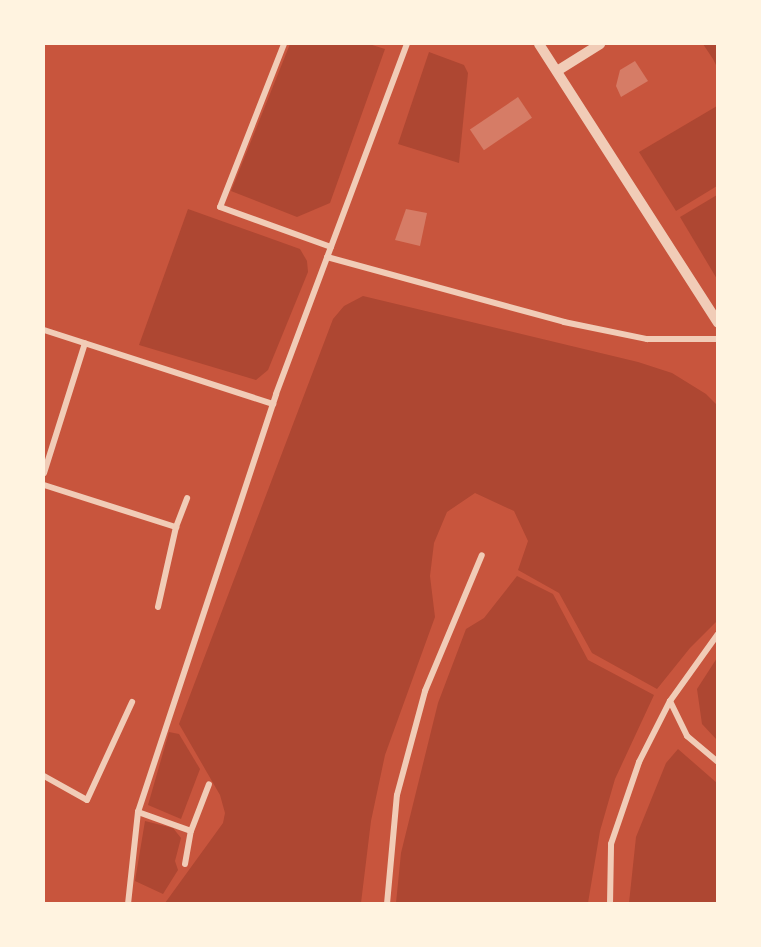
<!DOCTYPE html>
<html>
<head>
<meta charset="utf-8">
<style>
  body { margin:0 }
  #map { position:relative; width:761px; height:947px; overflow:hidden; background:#c8553d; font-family:Overpass,sans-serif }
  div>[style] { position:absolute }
  .green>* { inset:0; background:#ae4732 }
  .building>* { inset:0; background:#d67c66; transform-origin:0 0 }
  .minor>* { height:6px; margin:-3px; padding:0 3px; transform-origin:3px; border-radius:3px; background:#f1ccb7 }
  .tertiary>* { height:10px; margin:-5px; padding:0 5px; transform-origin:5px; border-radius:5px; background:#f1ccb7 }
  span { translate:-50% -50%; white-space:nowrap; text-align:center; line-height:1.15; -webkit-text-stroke:4.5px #fff3e0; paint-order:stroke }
  .frame { position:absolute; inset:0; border:45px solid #fff3e0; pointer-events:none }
</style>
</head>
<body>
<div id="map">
  <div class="green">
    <div style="clip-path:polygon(290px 44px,369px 44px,385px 49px,330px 203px,297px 217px,231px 191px)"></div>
    <div style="clip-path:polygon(703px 44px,717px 44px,717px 67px,713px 59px)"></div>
    <div style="clip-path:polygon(429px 52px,464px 65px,468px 73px,459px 163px,398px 144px)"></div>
    <div style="clip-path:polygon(717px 106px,717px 186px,676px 211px,639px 152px)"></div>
    <div style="clip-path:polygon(717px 195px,717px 279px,680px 217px)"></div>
    <div style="clip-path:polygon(188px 209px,300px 249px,307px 261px,308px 272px,268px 370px,256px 380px,139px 345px)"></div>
    <div style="clip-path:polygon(363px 296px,638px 362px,672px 373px,706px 394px,717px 405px,717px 621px,690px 648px,657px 689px,592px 653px,559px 593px,518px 570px,528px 541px,514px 511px,475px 493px,447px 512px,434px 543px,430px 576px,435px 617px,385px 755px,371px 821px,361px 903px,165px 903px,223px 823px,225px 813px,220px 795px,179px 724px,333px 319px,344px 306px)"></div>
    <div style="clip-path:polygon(517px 576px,553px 594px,588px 660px,654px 695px,615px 779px,600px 831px,588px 903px,396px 903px,401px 853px,438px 703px,466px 629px,484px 618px)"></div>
    <div style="clip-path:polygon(717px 658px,717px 740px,702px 724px,697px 689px)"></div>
    <div style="clip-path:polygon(169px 732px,179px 734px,200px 769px,181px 819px,148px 805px)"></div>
    <div style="clip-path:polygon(678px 749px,717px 783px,717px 903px,629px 903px,636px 837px,666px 763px)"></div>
    <div style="clip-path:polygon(145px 821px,173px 828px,181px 838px,175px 861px,178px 870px,163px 894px,135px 881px)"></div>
  </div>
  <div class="building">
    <div style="clip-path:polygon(635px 61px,648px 81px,621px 97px,616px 86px,620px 70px)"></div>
    <div style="left:518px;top:97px;width:25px;height:58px;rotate:56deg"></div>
    <div style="clip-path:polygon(406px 209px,427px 213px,420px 246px,395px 240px)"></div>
  </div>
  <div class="minor">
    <div style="left:284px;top:44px;width:175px;rotate:111.4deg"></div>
    <div style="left:220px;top:207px;width:118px;rotate:19.8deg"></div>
    <div style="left:327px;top:257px;width:246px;rotate:15.3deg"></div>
    <div style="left:564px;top:322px;width:85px;rotate:11.6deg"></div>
    <div style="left:647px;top:339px;width:71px"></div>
    <div style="left:44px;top:330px;width:241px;rotate:17.9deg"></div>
    <div style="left:44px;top:473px;width:136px;rotate:-72.5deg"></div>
    <div style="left:44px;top:485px;width:139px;rotate:17.7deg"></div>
    <div style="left:176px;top:527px;width:82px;rotate:102.7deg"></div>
    <div style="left:176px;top:527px;width:31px;rotate:-69deg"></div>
    <div style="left:670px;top:701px;width:39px;rotate:64deg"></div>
    <div style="left:687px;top:736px;width:40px;rotate:40deg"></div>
    <div style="left:44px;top:776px;width:49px;rotate:29.2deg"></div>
    <div style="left:87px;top:800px;width:108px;rotate:-65.3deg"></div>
    <div style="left:138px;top:812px;width:56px;rotate:19.7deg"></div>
    <div style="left:185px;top:864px;width:34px;rotate:-80deg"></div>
    <div style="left:191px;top:831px;width:50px;rotate:-69deg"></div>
    <div style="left:128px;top:904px;width:93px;rotate:-83.8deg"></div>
    <div style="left:138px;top:812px;width:440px;rotate:-71.7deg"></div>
    <div style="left:276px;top:394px;width:374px;rotate:-69.5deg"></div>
    <div style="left:387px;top:904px;width:109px;rotate:-84.8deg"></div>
    <div style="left:397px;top:795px;width:108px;rotate:-74.9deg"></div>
    <div style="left:425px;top:691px;width:147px;rotate:-67.3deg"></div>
    <div style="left:610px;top:904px;width:60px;rotate:-89deg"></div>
    <div style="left:611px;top:844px;width:87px;rotate:-71.1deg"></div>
    <div style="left:639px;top:762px;width:68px;rotate:-63.1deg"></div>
    <div style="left:670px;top:701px;width:82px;rotate:-54.4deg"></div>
  </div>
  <div class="tertiary">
    <div style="left:539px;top:44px;width:331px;rotate:57.3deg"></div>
    <div style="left:557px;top:71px;width:51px;rotate:-32.1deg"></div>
  </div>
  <div class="frame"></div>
</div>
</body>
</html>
